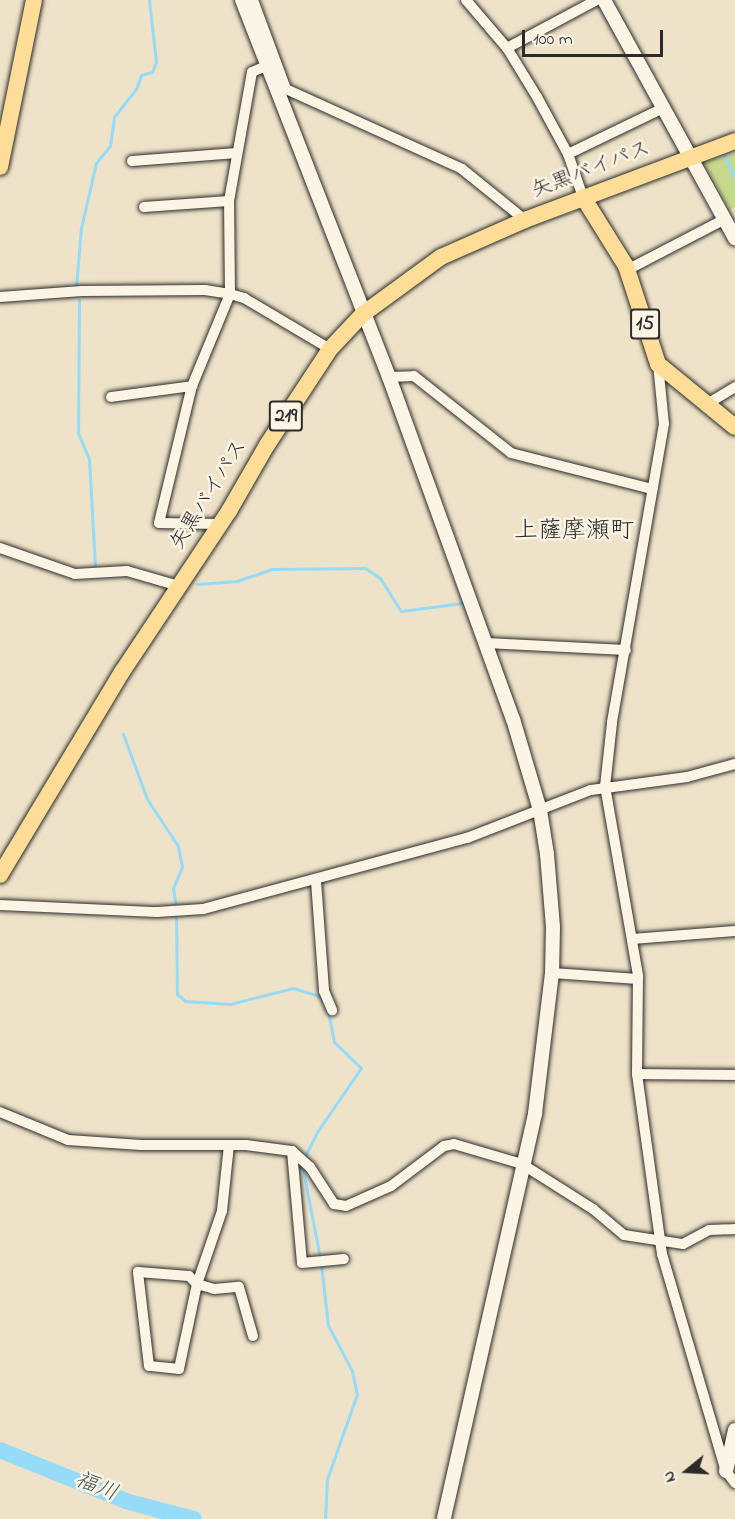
<!DOCTYPE html>
<html>
<head>
<meta charset="utf-8">
<style>
  body { margin:0 }
  #map { position:relative; width:735px; height:1519px; overflow:hidden; background:#eee2c8; font-family:"Indie Flower","Klee One",sans-serif }
  div>[style] { position:absolute }
  .green>* { inset:0; background:#c7d98d }
  .stream>* { height:3px; margin:-1.5px; padding:0 1.5px; transform-origin:1.5px; border-radius:1.5px; background:#96dbf8 }
  .river>* { height:16px; margin:-8px; padding:0 8px; transform-origin:8px; border-radius:8px; background:#96dbf8 }
  .roads { filter:drop-shadow(0 0 2px #2b2b2b) drop-shadow(0 0 2px #2b2b2b) }
  .minor>* { height:10px; margin:-5px; padding:0 5px; transform-origin:5px; border-radius:5px; background:#fcf5e5 }
  .tertiary>* { height:14px; margin:-7px; padding:0 7px; transform-origin:7px; border-radius:7px; background:#fcf5e5 }
  .primary>* { height:16px; margin:-8px; padding:0 8px; transform-origin:8px; border-radius:8px; background:#fedd96 }
  .trunk>* { height:16px; margin:-8px; padding:0 8px; transform-origin:8px; border-radius:8px; background:#fedd96 }
  span { translate:-50% -50%; white-space:nowrap; text-align:center; line-height:1.15; -webkit-text-stroke:5px #fcf5e5; paint-order:stroke }
  .shield-label span { padding:2px 4px; background:#fcf5e5; border:2px solid; border-radius:4px; -webkit-text-stroke-width:0 }
  .shield-label { font-size:20px; color:#2b2b2b; font-weight:700 }
  .street-label { font-size:21px; color:#2b2b2b }
  .water-label { font-size:22px; color:#46575e; font-style:italic }
  .quarter-label { font-size:24px; color:#2b2b2b }
  .north { position:absolute; left:657px; top:1441px; width:60px; height:60px; -webkit-text-stroke:4px #fcf5e5; paint-order:stroke; rotate:252deg; font-size:16px; font-weight:700; line-height:24px; text-align:center; color:#2b2b2b }
  .north::after { content:''; display:block; margin:auto; width:21px; height:27px; background:#2b2b2b; clip-path:polygon(50% 0,100% 100%,50% 72%,0 100%) }
  .scale { position:absolute; left:522px; top:30px; width:141px; height:27px; box-sizing:border-box; border:3px solid #2b2b2b; border-top:0; padding-left:8px; font-size:18px; line-height:21px; white-space:nowrap; color:#2b2b2b; -webkit-text-stroke:4px #fcf5e5; paint-order:stroke }
</style>
</head>
<body>
<div id="map">
  <div class="green">
    <div style="clip-path:polygon(735px 153px,735px 207px,730px 210px,704px 162px)"></div>
  </div>
  <div class="stream">
    <div style="left:724px;top:155px;width:25px;rotate:64deg"></div>
    <div style="left:76px;top:287px;width:59px;rotate:-85.2deg"></div>
    <div style="left:81px;top:228px;width:67px;rotate:-77deg"></div>
    <div style="left:96px;top:163px;width:22px;rotate:-51deg"></div>
    <div style="left:110px;top:146px;width:29px;rotate:-82deg"></div>
    <div style="left:114px;top:117px;width:36px;rotate:-52deg"></div>
    <div style="left:136px;top:89px;width:15px;rotate:-70deg"></div>
    <div style="left:141px;top:75px;width:11px;rotate:-15deg"></div>
    <div style="left:152px;top:72px;width:11px;rotate:-68deg"></div>
    <div style="left:156px;top:62px;width:62px;rotate:-96.4deg"></div>
    <div style="left:79px;top:300px;width:133px;rotate:90.4deg"></div>
    <div style="left:78px;top:433px;width:28px;rotate:67deg"></div>
    <div style="left:89px;top:459px;width:107px;rotate:86.8deg"></div>
    <div style="left:197px;top:584px;width:40px;rotate:-4.3deg"></div>
    <div style="left:237px;top:581px;width:36px;rotate:-19deg"></div>
    <div style="left:271px;top:569px;width:94px;rotate:-0.6deg"></div>
    <div style="left:365px;top:568px;width:18px;rotate:34deg"></div>
    <div style="left:380px;top:578px;width:39px;rotate:58deg"></div>
    <div style="left:401px;top:611px;width:62px;rotate:-7.5deg"></div>
    <div style="left:123px;top:734px;width:69px;rotate:69.7deg"></div>
    <div style="left:147px;top:799px;width:56px;rotate:56.6deg"></div>
    <div style="left:178px;top:846px;width:21px;rotate:79deg"></div>
    <div style="left:182px;top:867px;width:23px;rotate:113deg"></div>
    <div style="left:173px;top:888px;width:20px;rotate:81deg"></div>
    <div style="left:176px;top:914px;width:80px;rotate:89.3deg"></div>
    <div style="left:177px;top:994px;width:11px;rotate:41deg"></div>
    <div style="left:185px;top:1001px;width:45px;rotate:3.8deg"></div>
    <div style="left:230px;top:1004px;width:65px;rotate:-14.3deg"></div>
    <div style="left:293px;top:988px;width:27px;rotate:17deg"></div>
    <div style="left:319px;top:996px;width:9px;rotate:54deg"></div>
    <div style="left:304px;top:1158px;width:29px;rotate:-63deg"></div>
    <div style="left:317px;top:1132px;width:78px;rotate:-55.5deg"></div>
    <div style="left:361px;top:1068px;width:37px;rotate:-136deg"></div>
    <div style="left:334px;top:1042px;width:32px;rotate:-101deg"></div>
    <div style="left:302px;top:1165px;width:95px;rotate:79deg"></div>
    <div style="left:321px;top:1264px;width:61px;rotate:83.5deg"></div>
    <div style="left:328px;top:1325px;width:52px;rotate:62.4deg"></div>
    <div style="left:352px;top:1371px;width:24px;rotate:78deg"></div>
    <div style="left:357px;top:1394px;width:90px;rotate:109.4deg"></div>
    <div style="left:327px;top:1479px;width:40px;rotate:92.9deg"></div>
  </div>
  <div class="river">
    <div style="left:0;top:1450px;width:139px;rotate:22deg"></div>
    <div style="left:129px;top:1502px;width:67px;rotate:14.7deg"></div>
  </div>
  <div class="roads">
    <div class="minor">
      <div style="left:253px;top:0;width:95px;rotate:69.7deg"></div>
      <div style="left:286px;top:89px;width:193px;rotate:24.4deg"></div>
      <div style="left:462px;top:169px;width:81px;rotate:39deg"></div>
      <div style="left:466px;top:0;width:63px;rotate:49.5deg"></div>
      <div style="left:507px;top:48px;width:57px;rotate:58.5deg"></div>
      <div style="left:537px;top:97px;width:65px;rotate:61.5deg"></div>
      <div style="left:568px;top:154px;width:46px;rotate:70.8deg"></div>
      <div style="left:507px;top:48px;width:102px;rotate:-28.1deg"></div>
      <div style="left:568px;top:154px;width:103px;rotate:-25.8deg"></div>
      <div style="left:132px;top:161px;width:105px;rotate:-4.4deg"></div>
      <div style="left:144px;top:207px;width:85px;rotate:-4deg"></div>
      <div style="left:627px;top:270px;width:110px;rotate:-27.5deg"></div>
      <div style="left:0;top:297px;width:82px;rotate:-4.2deg"></div>
      <div style="left:82px;top:291px;width:123px;rotate:-0.5deg"></div>
      <div style="left:205px;top:290px;width:25px;rotate:9deg"></div>
      <div style="left:230px;top:294px;width:15px;rotate:16deg"></div>
      <div style="left:244px;top:298px;width:100px;rotate:30.7deg"></div>
      <div style="left:658px;top:364px;width:60px;rotate:84.3deg"></div>
      <div style="left:664px;top:424px;width:303px;rotate:99.9deg"></div>
      <div style="left:612px;top:723px;width:63px;rotate:96.3deg"></div>
      <div style="left:605px;top:786px;width:193px;rotate:80.1deg"></div>
      <div style="left:638px;top:976px;width:98px;rotate:90.6deg"></div>
      <div style="left:637px;top:1074px;width:182px;rotate:82.1deg"></div>
      <div style="left:662px;top:1254px;width:226px;rotate:73.6deg"></div>
      <div style="left:726px;top:1471px;width:15px;rotate:53deg"></div>
      <div style="left:389px;top:377px;width:25px;rotate:-2deg"></div>
      <div style="left:414px;top:376px;width:124px;rotate:38.4deg"></div>
      <div style="left:511px;top:453px;width:146px;rotate:14.3deg"></div>
      <div style="left:111px;top:397px;width:82px;rotate:-7.7deg"></div>
      <div style="left:707px;top:404px;width:33px;rotate:-31deg"></div>
      <div style="left:220px;top:524px;width:61px;rotate:-179.1deg"></div>
      <div style="left:159px;top:523px;width:141px;rotate:-76.5deg"></div>
      <div style="left:192px;top:386px;width:100px;rotate:-67.6deg"></div>
      <div style="left:230px;top:294px;width:93px;rotate:-90.6deg"></div>
      <div style="left:229px;top:201px;width:131px;rotate:-79.9deg"></div>
      <div style="left:252px;top:72px;width:15px;rotate:-23deg"></div>
      <div style="left:0;top:548px;width:79px;rotate:19.1deg"></div>
      <div style="left:75px;top:574px;width:52px;rotate:-3.3deg"></div>
      <div style="left:127px;top:571px;width:54px;rotate:16.1deg"></div>
      <div style="left:486px;top:643px;width:140px;rotate:2.9deg"></div>
      <div style="left:316px;top:881px;width:110px;rotate:85.8deg"></div>
      <div style="left:324px;top:991px;width:21px;rotate:67deg"></div>
      <div style="left:0;top:905px;width:157px;rotate:2.6deg"></div>
      <div style="left:157px;top:912px;width:46px;rotate:-3.7deg"></div>
      <div style="left:203px;top:909px;width:273px;rotate:-15.1deg"></div>
      <div style="left:467px;top:838px;width:133px;rotate:-21.2deg"></div>
      <div style="left:591px;top:790px;width:97px;rotate:-7.7deg"></div>
      <div style="left:687px;top:777px;width:50px;rotate:-15.2deg"></div>
      <div style="left:632px;top:939px;width:103px;rotate:-4.4deg"></div>
      <div style="left:552px;top:973px;width:86px;rotate:4deg"></div>
      <div style="left:637px;top:1074px;width:98px;rotate:0.6deg"></div>
      <div style="left:0;top:1112px;width:74px;rotate:22.4deg"></div>
      <div style="left:68px;top:1140px;width:73px;rotate:3.9deg"></div>
      <div style="left:141px;top:1145px;width:105px"></div>
      <div style="left:246px;top:1145px;width:46px;rotate:7.4deg"></div>
      <div style="left:292px;top:1151px;width:24px;rotate:42deg"></div>
      <div style="left:310px;top:1167px;width:44px;rotate:57deg"></div>
      <div style="left:334px;top:1204px;width:12px;rotate:9deg"></div>
      <div style="left:346px;top:1206px;width:49px;rotate:-24deg"></div>
      <div style="left:391px;top:1186px;width:66px;rotate:-37deg"></div>
      <div style="left:444px;top:1146px;width:10px;rotate:-11deg"></div>
      <div style="left:454px;top:1144px;width:71px;rotate:16.4deg"></div>
      <div style="left:522px;top:1164px;width:84px;rotate:32.4deg"></div>
      <div style="left:593px;top:1209px;width:40px;rotate:40deg"></div>
      <div style="left:624px;top:1235px;width:60px;rotate:8.7deg"></div>
      <div style="left:683px;top:1244px;width:30px;rotate:-28deg"></div>
      <div style="left:709px;top:1230px;width:26px;rotate:-2deg"></div>
      <div style="left:229px;top:1145px;width:66px;rotate:96.1deg"></div>
      <div style="left:222px;top:1211px;width:77px;rotate:108.9deg"></div>
      <div style="left:197px;top:1284px;width:87px;rotate:102deg"></div>
      <div style="left:179px;top:1369px;width:30px;rotate:-174deg"></div>
      <div style="left:149px;top:1366px;width:95px;rotate:-96.7deg"></div>
      <div style="left:138px;top:1272px;width:51px;rotate:4.5deg"></div>
      <div style="left:189px;top:1276px;width:11px;rotate:45deg"></div>
      <div style="left:197px;top:1284px;width:18px;rotate:16deg"></div>
      <div style="left:214px;top:1289px;width:25px;rotate:-5deg"></div>
      <div style="left:239px;top:1287px;width:51px;rotate:74.1deg"></div>
      <div style="left:292px;top:1151px;width:112px;rotate:84.9deg"></div>
      <div style="left:302px;top:1263px;width:42px;rotate:-5.4deg"></div>
    </div>
    <div class="tertiary">
      <div style="left:242px;top:0;width:405px;rotate:68.7deg"></div>
      <div style="left:389px;top:377px;width:364px;rotate:70.1deg"></div>
      <div style="left:513px;top:719px;width:95px;rotate:73.5deg"></div>
      <div style="left:540px;top:810px;width:45px;rotate:81deg"></div>
      <div style="left:547px;top:854px;width:73px;rotate:85.3deg"></div>
      <div style="left:553px;top:927px;width:46px;rotate:91.2deg"></div>
      <div style="left:552px;top:973px;width:142px;rotate:96.9deg"></div>
      <div style="left:535px;top:1114px;width:415px;rotate:102.7deg"></div>
      <div style="left:604px;top:0;width:272px;rotate:61.2deg"></div>
      <div style="left:726px;top:1471px;width:42px;rotate:-77.6deg"></div>
    </div>
    <div class="primary">
      <div style="left:583px;top:197px;width:81px;rotate:58.1deg"></div>
      <div style="left:626px;top:266px;width:103px;rotate:71.9deg"></div>
      <div style="left:658px;top:364px;width:99px;rotate:39.3deg"></div>
    </div>
    <div class="trunk">
      <div style="left:0;top:167px;width:170px;rotate:-78.5deg"></div>
      <div style="left:0;top:875px;width:237px;rotate:-59deg"></div>
      <div style="left:122px;top:672px;width:193px;rotate:-56.4deg"></div>
      <div style="left:229px;top:511px;width:76px;rotate:-60.1deg"></div>
      <div style="left:267px;top:445px;width:115px;rotate:-56.7deg"></div>
      <div style="left:330px;top:349px;width:48px;rotate:-46.7deg"></div>
      <div style="left:363px;top:314px;width:97px;rotate:-36.2deg"></div>
      <div style="left:441px;top:257px;width:92px;rotate:-23.8deg"></div>
      <div style="left:525px;top:220px;width:224px;rotate:-20.6deg"></div>
    </div>
  </div>
  <div class="shield-label">
    <span style="left:645px;top:324px">15</span>
    <span style="left:286px;top:416px">219</span>
  </div>
  <div class="street-label">
    <span style="left:591px;top:170px;rotate:-21deg">矢黒バイパス</span>
    <span style="left:209px;top:495px;rotate:-58deg">矢黒バイパス</span>
  </div>
  <div class="water-label">
    <span style="left:96px;top:1488px;rotate:22deg">福川</span>
  </div>
  <div class="quarter-label">
    <span style="left:574px;top:532px">上薩摩瀬町</span>
  </div>
  <div class="north">N</div>
  <div class="scale">100 m</div>
</div>
</body>
</html>
